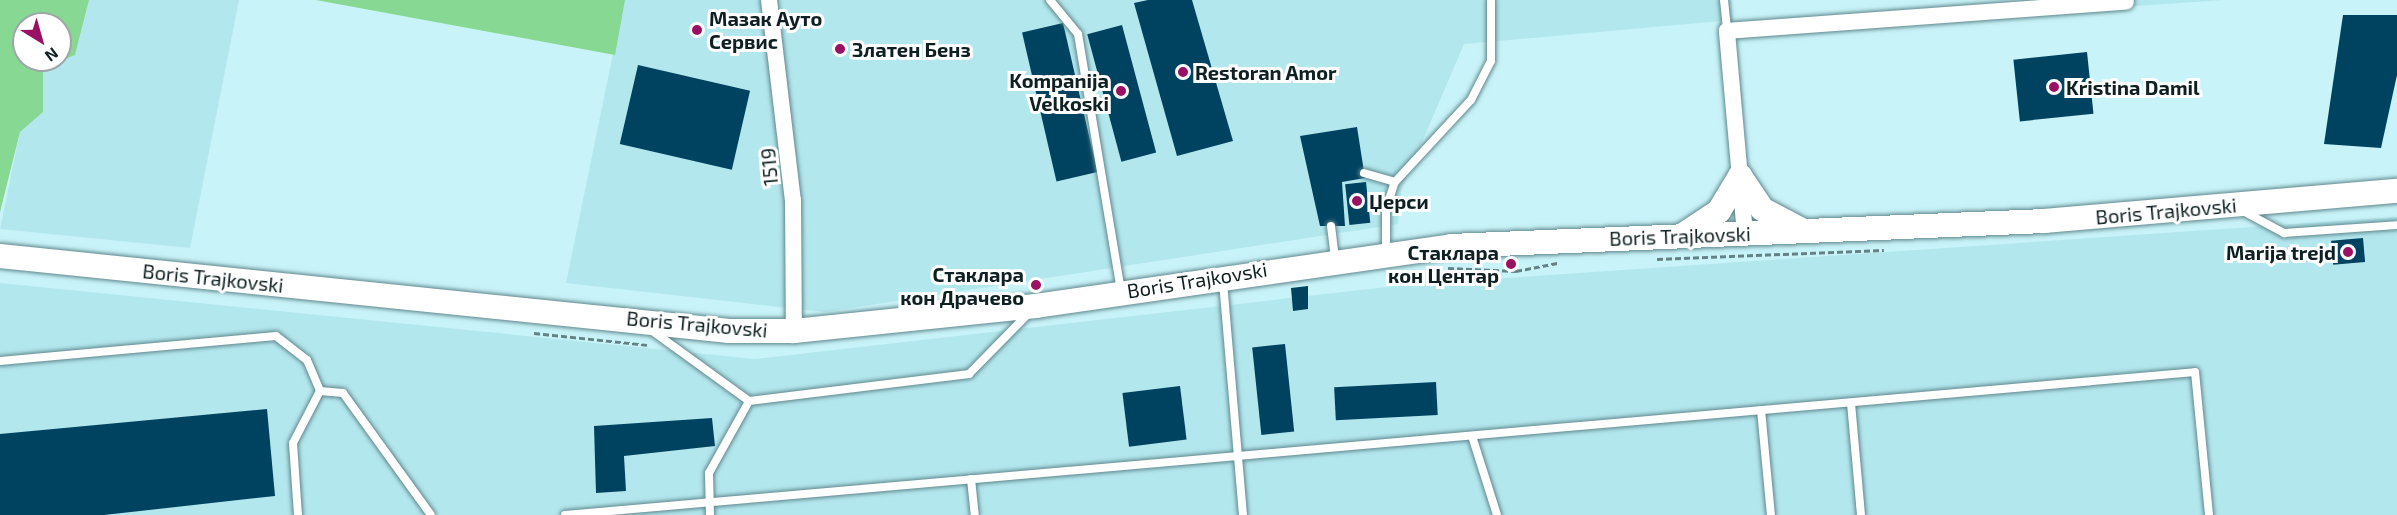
<!DOCTYPE html>
<html>
<head>
<meta charset="utf-8">
<style>
  body { margin:0 }
  #map { position:relative; width:2397px; height:515px; overflow:hidden; background:#c8f3f8; font-family:"Exo 2",sans-serif }
  div>[style] { position:absolute }
  .built>* { inset:0; background:#b3e7ee }
  .green>* { inset:0; background:#86d893 }
  .building>* { inset:0; background:#004360; transform-origin:0 0 }
  .path>* { height:3px; margin-top:-1.5px; transform-origin:0; background:repeating-linear-gradient(90deg,#648184 0 6px,transparent 0 9px) }
  .roads { filter:drop-shadow(0 0 2px #60888d) drop-shadow(0 0 2px #60888d) }
  .lane>* { height:8px; margin:-4px; padding:0 4px; transform-origin:4px; border-radius:4px; background:#fff }
  .street>* { height:16px; margin:-8px; padding:0 8px; transform-origin:8px; border-radius:8px; background:#fff }
  .secondary>* { height:24px; margin:-12px; padding:0 12px; transform-origin:12px; border-radius:12px; background:#fff }
  .dots>* { width:16px; height:16px; translate:-50% -50%; box-sizing:border-box; border:3px solid #fff; border-radius:50% }
  span { translate:-50% -50%; white-space:nowrap; text-align:center; line-height:1.15; -webkit-text-stroke:6px #fff; paint-order:stroke }
  .poi-label { font-size:20px; color:#0f2022; font-weight:700 }
  .left { translate:0 -50%; text-align:left }
  .right { translate:-100% -50%; text-align:right }
  .street-label { font-size:20px; color:#0f2022 }
  .north { position:absolute; left:12px; top:12px; width:60px; height:60px; box-sizing:border-box; background:#fff; border:2px solid #9fa6a7; border-radius:50%; rotate:143deg; font-size:16px; font-weight:700; line-height:24px; text-align:center; color:#0f2022 }
  .north::after { content:''; display:block; margin:auto; width:21px; height:27px; background:#9a1062; clip-path:polygon(50% 0,100% 100%,50% 72%,0 100%) }
</style>
</head>
<body>
<div id="map">
  <div class="built">
    <div style="clip-path:polygon(89px 0,239px 0,190px 248px,0 229px,20px 132px,43px 112px,43px 68px,75px 55px)"></div>
    <div style="clip-path:polygon(624px 0,1731px 0,1735px 42px,1732px 20px,1464px 44px,1401px 191px,1398px 224px,825px 312px,566px 283px)"></div>
    <div style="clip-path:polygon(2062px 0,2223px 0,2063px 11px)"></div>
    <div style="clip-path:polygon(2397px 217px,2397px 515px,0 515px,0 283px,755px 359px,1405px 285px)"></div>
  </div>
  <div class="green">
    <div style="clip-path:polygon(evenodd,0 0,89px 0,75px 55px,43px 68px,43px 112px,20px 132px,0 212px,0 0,24px 24px,60px 24px,60px 60px,24px 60px,24px 24px)"></div>
    <div style="clip-path:polygon(316px 0,625px 0,615px 55px)"></div>
  </div>
  <div class="building">
    <div style="clip-path:polygon(1148px 0,1192px 0,1233px 141px,1177px 156px,1134px 3px)"></div>
    <div style="clip-path:polygon(2343px 15px,2397px 15px,2397px 75px,2381px 148px,2324px 144px)"></div>
    <div style="left:1063px;top:23px;width:153px;height:42px;rotate:77deg"></div>
    <div style="left:1122px;top:25px;width:132px;height:36px;rotate:75deg"></div>
    <div style="left:2087px;top:52px;width:62px;height:74px;rotate:84deg"></div>
    <div style="left:638px;top:65px;width:115px;height:81px;rotate:13deg"></div>
    <div style="clip-path:polygon(1357px 127px,1365px 178px,1342px 182px,1345px 226px,1320px 226px,1300px 136px)"></div>
    <div style="left:1366px;top:182px;width:41px;height:21px;rotate:84deg"></div>
    <div style="left:2363px;top:238px;width:24px;height:32px;rotate:85deg"></div>
    <div style="clip-path:polygon(1308px 286px,1308px 309px,1293px 311px,1291px 288px)"></div>
    <div style="left:1285px;top:344px;width:88px;height:33px;rotate:84deg"></div>
    <div style="left:1436px;top:382px;width:33px;height:102px;rotate:87deg"></div>
    <div style="left:1180px;top:386px;width:54px;height:58px;rotate:83deg"></div>
    <div style="clip-path:polygon(267px 409px,275px 496px,104px 515px,0 515px,0 434px)"></div>
    <div style="clip-path:polygon(712px 418px,715px 446px,624px 456px,626px 491px,596px 493px,594px 426px)"></div>
  </div>
  <div class="path">
    <div style="left:1657px;top:259px;width:227px;rotate:-2.3deg"></div>
    <div style="left:1448px;top:268px;width:68px;rotate:2.5deg"></div>
    <div style="left:1516px;top:271px;width:42px;rotate:-11deg"></div>
    <div style="left:534px;top:333px;width:116px;rotate:6deg"></div>
  </div>
  <div class="roads">
    <div class="lane">
      <div style="left:1050px;top:0;width:44px;rotate:50.5deg"></div>
      <div style="left:1078px;top:34px;width:261px;rotate:80.5deg"></div>
      <div style="left:1724px;top:0;width:31px;rotate:84deg"></div>
      <div style="left:1364px;top:173px;width:32px;rotate:16deg"></div>
      <div style="left:2243px;top:211px;width:47px;rotate:28.2deg"></div>
      <div style="left:2284px;top:233px;width:113px;rotate:-4deg"></div>
      <div style="left:1331px;top:226px;width:35px;rotate:83deg"></div>
      <div style="left:1386px;top:255px;width:46px;rotate:-90deg"></div>
      <div style="left:1386px;top:209px;width:28px;rotate:-72deg"></div>
      <div style="left:1395px;top:182px;width:112px;rotate:-47.2deg"></div>
      <div style="left:1471px;top:100px;width:44px;rotate:-62.9deg"></div>
      <div style="left:1491px;top:61px;width:61px;rotate:-90deg"></div>
      <div style="left:1223px;top:282px;width:234px;rotate:85.1deg"></div>
      <div style="left:651px;top:330px;width:121px;rotate:35.9deg"></div>
      <div style="left:749px;top:401px;width:222px;rotate:-7deg"></div>
      <div style="left:969px;top:374px;width:86px;rotate:-45.5deg"></div>
      <div style="left:0;top:361px;width:277px;rotate:-5.2deg"></div>
      <div style="left:276px;top:336px;width:39px;rotate:38deg"></div>
      <div style="left:307px;top:360px;width:34px;rotate:67deg"></div>
      <div style="left:1851px;top:403px;width:112px;rotate:84.9deg"></div>
      <div style="left:1761px;top:410px;width:105px;rotate:84.6deg"></div>
      <div style="left:1472px;top:436px;width:83px;rotate:72.4deg"></div>
      <div style="left:971px;top:479px;width:36px;rotate:84deg"></div>
      <div style="left:298px;top:515px;width:72px;rotate:-94deg"></div>
      <div style="left:293px;top:443px;width:59px;rotate:-62.6deg"></div>
      <div style="left:320px;top:391px;width:23px;rotate:5deg"></div>
      <div style="left:343px;top:393px;width:150px;rotate:54.2deg"></div>
      <div style="left:565px;top:515px;width:1636px;rotate:-5.01deg"></div>
      <div style="left:2195px;top:372px;width:144px;rotate:84.4deg"></div>
      <div style="left:710px;top:515px;width:42px;rotate:-91.4deg"></div>
      <div style="left:709px;top:473px;width:82px;rotate:-60.9deg"></div>
    </div>
    <div class="street">
      <div style="left:769px;top:0;width:201px;rotate:83.2deg"></div>
      <div style="left:793px;top:200px;width:131px;rotate:89.6deg"></div>
      <div style="left:1745px;top:234px;width:204px;rotate:-95.1deg"></div>
      <div style="left:1727px;top:31px;width:400px;rotate:-4.2deg"></div>
    </div>
    <div class="secondary">
      <div style="left:1740px;top:176px;width:40px;rotate:56deg"></div>
      <div style="left:1762px;top:209px;width:43px;rotate:27.8deg"></div>
      <div style="left:1683px;top:235px;width:43px;rotate:-33.7deg"></div>
      <div style="left:1719px;top:211px;width:41px;rotate:-59deg"></div>
      <div style="left:0;top:256px;width:733px;rotate:5.87deg"></div>
      <div style="left:729px;top:331px;width:65px"></div>
      <div style="left:794px;top:331px;width:243px;rotate:-5.9deg"></div>
      <div style="left:1036px;top:306px;width:419px;rotate:-8.2deg"></div>
      <div style="left:1451px;top:246px;width:594px;rotate:-2.41deg"></div>
      <div style="left:2044px;top:221px;width:354px;rotate:-4.9deg"></div>
    </div>
  </div>
  <div class="dots">
    <div style="left:697px;top:30px;background:#9a1062"></div>
    <div style="left:840px;top:49px;background:#9a1062"></div>
    <div style="left:1183px;top:72px;background:#9a1062"></div>
    <div style="left:2054px;top:87px;background:#9a1062"></div>
    <div style="left:1121px;top:91px;background:#9a1062"></div>
    <div style="left:1357px;top:201px;background:#9a1062"></div>
    <div style="left:2348px;top:252px;background:#9a1062"></div>
    <div style="left:1511px;top:264px;background:#9a1062"></div>
    <div style="left:1036px;top:285px;background:#9a1062"></div>
  </div>
  <div class="poi-label">
    <span class="left" style="left:709px;top:30px">Мазак Ауто<br>Сервис</span>
    <span class="left" style="left:852px;top:49px">Златен Бенз</span>
    <span class="left" style="left:1195px;top:72px">Restoran Amor</span>
    <span class="right" style="left:1109px;top:92px">Kompanija<br>Velkoski</span>
    <span class="left" style="left:2066px;top:87px">Kristina Damil</span>
    <span class="left" style="left:1369px;top:201px">Џерси</span>
    <span class="right" style="left:1499px;top:264px">Стаклара<br>кон Центар</span>
    <span class="right" style="left:2336px;top:252px">Marija trejd</span>
    <span class="right" style="left:1024px;top:286px">Стаклара<br>кон Драчево</span>
  </div>
  <div class="street-label">
    <span style="left:769px;top:167px;rotate:-95deg">1519</span>
    <span style="left:2166px;top:211px;rotate:-5deg">Boris Trajkovski</span>
    <span style="left:1680px;top:236px;rotate:-2deg">Boris Trajkovski</span>
    <span style="left:213px;top:278px;rotate:6deg">Boris Trajkovski</span>
    <span style="left:1197px;top:280px;rotate:-9deg">Boris Trajkovski</span>
    <span style="left:697px;top:324px;rotate:5deg">Boris Trajkovski</span>
  </div>
  <div class="north">N</div>
</div>
</body>
</html>
